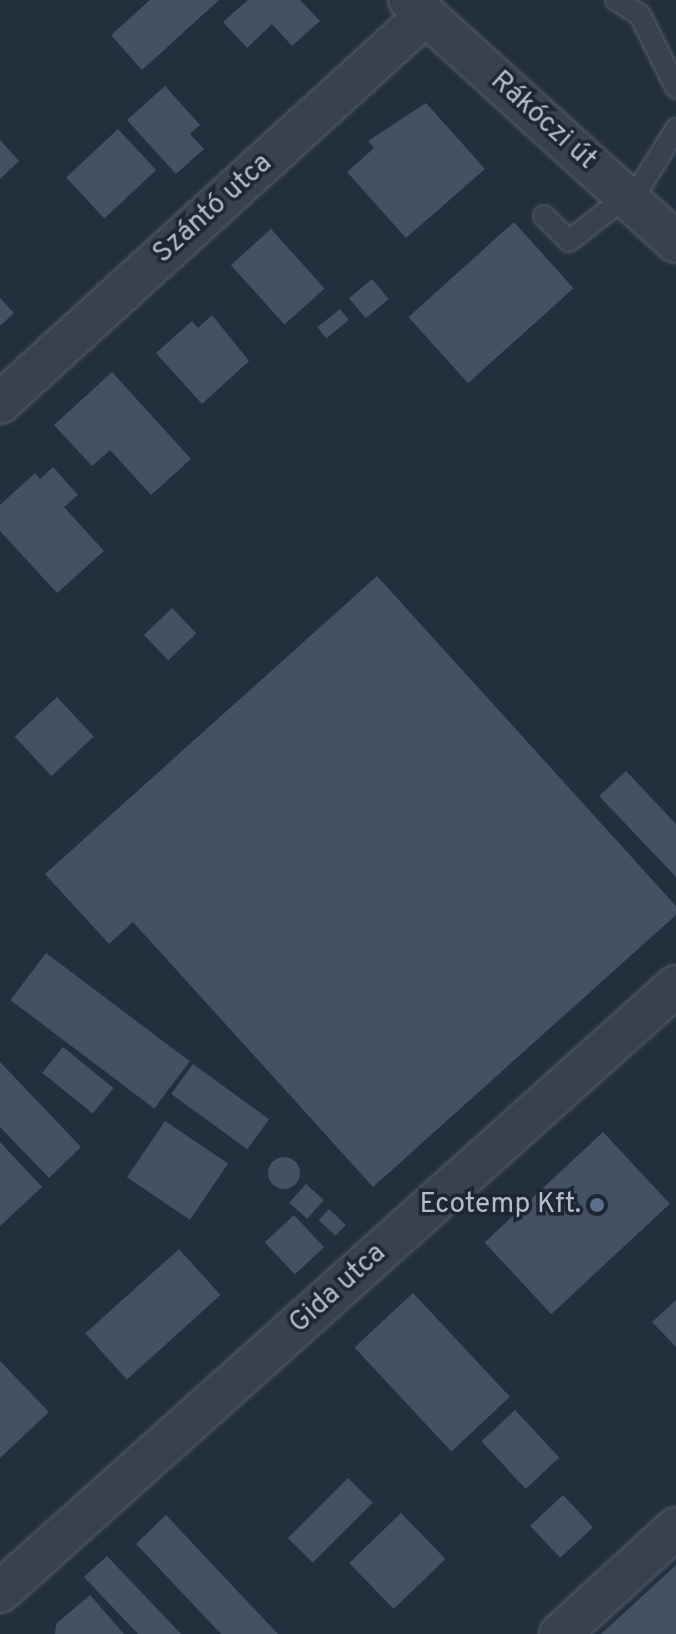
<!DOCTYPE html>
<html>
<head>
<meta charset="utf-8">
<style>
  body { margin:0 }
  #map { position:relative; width:676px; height:1634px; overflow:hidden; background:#242f3e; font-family:Overpass,sans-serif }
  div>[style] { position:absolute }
  .building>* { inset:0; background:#455162; transform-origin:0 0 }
  .round { border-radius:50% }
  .roads { filter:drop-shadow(0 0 2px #565f6c) drop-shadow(0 0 2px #565f6c) }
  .lane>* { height:20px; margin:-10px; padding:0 10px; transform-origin:10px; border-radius:10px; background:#38414e }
  .street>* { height:40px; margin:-20px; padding:0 20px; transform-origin:20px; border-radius:20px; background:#38414e }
  .dots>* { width:22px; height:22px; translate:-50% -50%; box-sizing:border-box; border:4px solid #1d2633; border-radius:50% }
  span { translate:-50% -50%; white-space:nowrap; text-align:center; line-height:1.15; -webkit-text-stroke:7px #1d2633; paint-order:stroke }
  .street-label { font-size:28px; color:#b4bcc9 }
  .poi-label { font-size:28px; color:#b4bcc9 }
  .right { translate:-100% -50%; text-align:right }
</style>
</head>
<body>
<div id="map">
  <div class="building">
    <div style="clip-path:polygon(150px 0,219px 0,142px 70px,111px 35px)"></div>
    <div style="clip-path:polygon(248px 0,300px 0,320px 21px,292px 46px,272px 24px,247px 48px,223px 22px)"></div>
    <div style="clip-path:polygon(165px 86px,200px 125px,190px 134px,204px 149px,176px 174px,127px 120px)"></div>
    <div style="clip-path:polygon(426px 103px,485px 169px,406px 238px,347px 172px,374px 148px,368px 141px)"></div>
    <div style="left:118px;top:129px;width:56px;height:71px;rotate:47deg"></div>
    <div style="clip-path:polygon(0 140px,19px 161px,0 179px)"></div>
    <div style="left:514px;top:222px;width:89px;height:142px;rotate:48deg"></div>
    <div style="left:271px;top:229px;width:80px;height:54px;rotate:48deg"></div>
    <div style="left:372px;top:279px;width:26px;height:30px;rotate:50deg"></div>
    <div style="clip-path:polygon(0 298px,14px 313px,0 326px)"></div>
    <div style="left:340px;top:309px;width:14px;height:29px;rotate:51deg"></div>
    <div style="clip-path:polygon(212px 315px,249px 361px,202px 404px,156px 353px,192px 321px,198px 328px)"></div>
    <div style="clip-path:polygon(112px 372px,191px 459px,151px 495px,110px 450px,92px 466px,54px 425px)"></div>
    <div style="clip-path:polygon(53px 467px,78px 495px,64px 507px,104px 551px,57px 593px,0 531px,0 505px,35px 473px,40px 479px)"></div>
    <div style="clip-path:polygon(377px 576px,676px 906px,676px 915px,373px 1187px,133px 922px,109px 944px,45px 874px)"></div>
    <div style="left:172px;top:608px;width:35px;height:39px;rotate:46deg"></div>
    <div style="left:57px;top:697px;width:54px;height:58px;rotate:47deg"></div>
    <div style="clip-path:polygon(626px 771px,676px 824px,676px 877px,599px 796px)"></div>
    <div style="left:46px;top:953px;width:180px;height:59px;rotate:37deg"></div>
    <div style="left:63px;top:1047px;width:65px;height:33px;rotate:39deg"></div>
    <div style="clip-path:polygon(0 1062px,81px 1147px,49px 1178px,0 1127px)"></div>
    <div style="left:193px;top:1064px;width:94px;height:37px;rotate:36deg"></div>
    <div style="left:165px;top:1121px;width:76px;height:68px;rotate:34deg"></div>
    <div style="left:603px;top:1132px;width:98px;height:162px;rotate:47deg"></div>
    <div style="clip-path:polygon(0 1142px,42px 1187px,0 1226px)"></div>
    <div class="round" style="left:268px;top:1157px;width:32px;height:32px"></div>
    <div style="left:306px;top:1184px;width:24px;height:25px;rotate:42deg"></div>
    <div style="left:329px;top:1209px;width:23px;height:15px;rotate:43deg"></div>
    <div style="left:294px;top:1215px;width:44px;height:40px;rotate:47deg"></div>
    <div style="left:179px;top:1249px;width:62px;height:126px;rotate:48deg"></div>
    <div style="left:413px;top:1293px;width:142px;height:80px;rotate:47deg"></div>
    <div style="clip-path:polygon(676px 1300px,676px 1347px,652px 1322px)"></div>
    <div style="clip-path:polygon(0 1361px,49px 1412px,0 1458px)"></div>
    <div style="left:515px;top:1410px;width:65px;height:46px;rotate:47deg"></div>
    <div style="left:348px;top:1478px;width:35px;height:85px;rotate:45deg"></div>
    <div style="left:563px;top:1495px;width:44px;height:45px;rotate:47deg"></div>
    <div style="left:401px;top:1513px;width:64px;height:72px;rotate:46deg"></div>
    <div style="clip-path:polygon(166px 1515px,278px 1634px,221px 1634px,136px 1544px)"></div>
    <div style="clip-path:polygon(107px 1556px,181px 1634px,138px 1634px,84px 1577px)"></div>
    <div style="clip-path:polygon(676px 1565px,676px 1634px,601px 1634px)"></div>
    <div style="clip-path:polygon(90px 1595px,124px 1634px,55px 1634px,56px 1624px)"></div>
  </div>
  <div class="roads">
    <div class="lane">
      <div style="left:616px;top:0;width:28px;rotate:32deg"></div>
      <div style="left:640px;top:15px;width:81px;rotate:63.7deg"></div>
      <div style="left:544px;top:216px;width:35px;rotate:45deg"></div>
      <div style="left:569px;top:241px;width:93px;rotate:-38deg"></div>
      <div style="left:642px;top:184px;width:65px;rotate:-58.3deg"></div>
    </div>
    <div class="street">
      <div style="left:409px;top:0;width:360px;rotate:42.2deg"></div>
      <div style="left:0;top:403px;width:576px;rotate:-42.33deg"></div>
      <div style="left:0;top:1592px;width:908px;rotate:-41.87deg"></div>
      <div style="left:560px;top:1634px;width:157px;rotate:-42.4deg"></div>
    </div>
  </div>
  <div class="dots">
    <div style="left:597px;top:1205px;background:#5c6f8a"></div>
  </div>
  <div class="street-label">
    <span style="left:543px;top:121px;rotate:42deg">Rákóczi út</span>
    <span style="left:213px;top:209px;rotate:-42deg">Szántó utca</span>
    <span style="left:338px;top:1289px;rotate:-42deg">Gida utca</span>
  </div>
  <div class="poi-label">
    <span class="right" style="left:581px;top:1205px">Ecotemp Kft.</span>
  </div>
</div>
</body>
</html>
